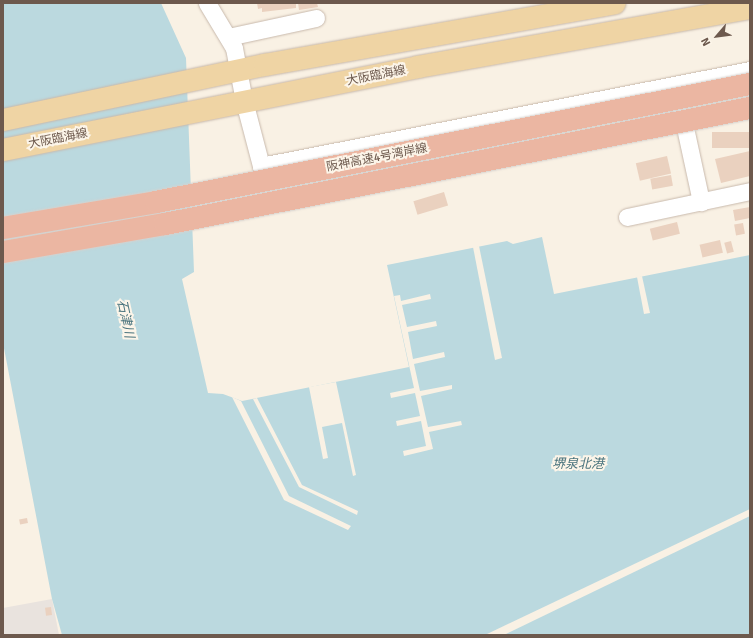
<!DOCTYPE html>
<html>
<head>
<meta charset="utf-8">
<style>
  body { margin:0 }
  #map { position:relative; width:753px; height:638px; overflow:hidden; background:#f9f1e4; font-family:Signika,"Noto Sans JP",sans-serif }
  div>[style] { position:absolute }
  .industrial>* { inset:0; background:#e9e3de }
  .water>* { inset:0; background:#bbd9df }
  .pier>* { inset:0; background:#f9f1e4 }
  .building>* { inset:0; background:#ead1bf; transform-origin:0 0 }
  .roads { filter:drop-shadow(0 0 1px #c8b9ac) drop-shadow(0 0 1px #c8b9ac) }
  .minor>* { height:17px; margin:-8.5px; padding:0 8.5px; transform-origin:8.5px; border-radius:8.5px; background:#fff }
  .primary>* { height:22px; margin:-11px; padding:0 11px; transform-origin:11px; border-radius:11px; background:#efd4a4 }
  .bridges { filter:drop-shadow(0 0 1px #d6d1cd) drop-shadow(0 0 1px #d6d1cd) }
  .motorway-bridge>* { height:22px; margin:-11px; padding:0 11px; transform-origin:11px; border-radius:11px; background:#ebb6a2 }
  span { translate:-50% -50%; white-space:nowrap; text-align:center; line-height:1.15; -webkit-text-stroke:4px #fcf5e9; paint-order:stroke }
  .street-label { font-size:12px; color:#6d594d }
  .water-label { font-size:13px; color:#4a747e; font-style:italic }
  .frame { position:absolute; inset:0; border:4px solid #6d594d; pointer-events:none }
  .north { position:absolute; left:697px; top:16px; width:40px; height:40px; -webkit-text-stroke:3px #fcf5e9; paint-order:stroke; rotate:242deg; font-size:11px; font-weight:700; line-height:16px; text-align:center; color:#6d594d }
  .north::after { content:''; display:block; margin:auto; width:14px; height:18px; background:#6d594d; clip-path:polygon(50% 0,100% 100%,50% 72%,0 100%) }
</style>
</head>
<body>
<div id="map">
  <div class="industrial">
    <div style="clip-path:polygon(52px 599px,59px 635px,3px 635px,3px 608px)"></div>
  </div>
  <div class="water">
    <div style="clip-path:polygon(3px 3px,161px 3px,186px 58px,194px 272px,182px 279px,208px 393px,223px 394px,242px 401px,409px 367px,387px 265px,507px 241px,513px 244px,542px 237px,554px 294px,750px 255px,750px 635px,62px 635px,52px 599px,3px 343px)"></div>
  </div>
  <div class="pier">
    <div style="clip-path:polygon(479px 246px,502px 358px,495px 360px,473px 247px)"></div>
    <div style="clip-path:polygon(642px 276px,650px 313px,644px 314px,637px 277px)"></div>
    <div style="clip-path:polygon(430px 294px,431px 299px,402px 305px,407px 327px,436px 321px,437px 326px,408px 332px,413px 359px,444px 352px,445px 357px,414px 364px,420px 391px,452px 385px,452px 389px,421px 396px,428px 427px,461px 421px,462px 425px,429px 432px,433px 449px,404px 456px,403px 451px,426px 446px,421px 421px,397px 426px,396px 421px,420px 416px,415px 393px,391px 398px,390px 393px,414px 388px,394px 296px,400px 295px,401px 301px)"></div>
    <div style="clip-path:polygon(336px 382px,356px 475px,353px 476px,342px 423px,322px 427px,328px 458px,323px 459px,309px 387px)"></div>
    <div style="clip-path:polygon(232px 397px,241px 401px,289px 496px,351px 526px,348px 530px,284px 500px)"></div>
    <div style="clip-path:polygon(257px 398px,302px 485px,358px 511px,357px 515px,299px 487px,253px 399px)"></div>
    <div style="clip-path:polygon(750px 509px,750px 516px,504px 635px,485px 635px)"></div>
  </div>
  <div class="building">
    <div style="clip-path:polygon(257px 3px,296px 3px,296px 8px,262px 12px,262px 8px,258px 9px)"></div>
    <div style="clip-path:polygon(298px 3px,317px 3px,318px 7px,299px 10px)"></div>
    <div style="left:750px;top:132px;width:16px;height:38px;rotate:90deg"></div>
    <div style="clip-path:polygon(750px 151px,750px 176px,721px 183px,715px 159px)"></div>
    <div style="left:667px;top:156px;width:18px;height:32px;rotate:77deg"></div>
    <div style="left:671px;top:175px;width:11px;height:21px;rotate:80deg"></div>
    <div style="left:444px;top:192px;width:14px;height:32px;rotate:73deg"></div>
    <div style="clip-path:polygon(750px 207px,750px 218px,735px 221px,733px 210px)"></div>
    <div style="left:677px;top:222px;width:12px;height:28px;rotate:76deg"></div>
    <div style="left:743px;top:223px;width:11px;height:9px;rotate:80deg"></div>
    <div style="left:720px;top:240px;width:13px;height:21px;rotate:77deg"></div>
    <div style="left:731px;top:241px;width:11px;height:7px;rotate:75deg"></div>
    <div style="left:27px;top:518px;width:5px;height:8px;rotate:79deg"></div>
    <div style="left:51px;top:607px;width:8px;height:6px;rotate:83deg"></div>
  </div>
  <div class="roads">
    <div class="minor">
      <div style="left:207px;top:3px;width:52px;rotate:59deg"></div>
      <div style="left:234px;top:48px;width:54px;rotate:79.3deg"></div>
      <div style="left:244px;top:101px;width:67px;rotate:75.3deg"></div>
      <div style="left:261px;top:166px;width:498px;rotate:-11.1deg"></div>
      <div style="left:228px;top:37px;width:90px;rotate:-12.2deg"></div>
      <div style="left:676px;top:86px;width:119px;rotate:77.8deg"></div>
      <div style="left:627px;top:217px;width:126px;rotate:-11.9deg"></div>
    </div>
    <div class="primary">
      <div style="left:3px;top:120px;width:268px;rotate:-11.9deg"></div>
      <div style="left:265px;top:65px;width:355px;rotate:-10deg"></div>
      <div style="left:3px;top:150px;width:423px;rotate:-11.3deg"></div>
      <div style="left:418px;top:67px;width:337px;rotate:-10.1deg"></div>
    </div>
  </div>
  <div class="bridges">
    <div class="motorway-bridge">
      <div style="left:3px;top:228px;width:155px;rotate:-9.6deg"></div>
      <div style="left:156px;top:202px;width:606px;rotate:-11.24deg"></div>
      <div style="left:3px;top:252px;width:164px;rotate:-9.8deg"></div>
      <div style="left:165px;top:224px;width:596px;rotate:-11.22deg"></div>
    </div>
  </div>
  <div class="street-label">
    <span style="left:376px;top:76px;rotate:-11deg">大阪臨海線</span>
    <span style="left:58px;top:139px;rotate:-11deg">大阪臨海線</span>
    <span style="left:377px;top:158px;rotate:-11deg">阪神高速4号湾岸線</span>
  </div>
  <div class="water-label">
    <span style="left:125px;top:319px;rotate:78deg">石津川</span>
    <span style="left:578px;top:464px">堺泉北港</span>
  </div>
  <div class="frame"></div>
  <div class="north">N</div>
</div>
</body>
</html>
